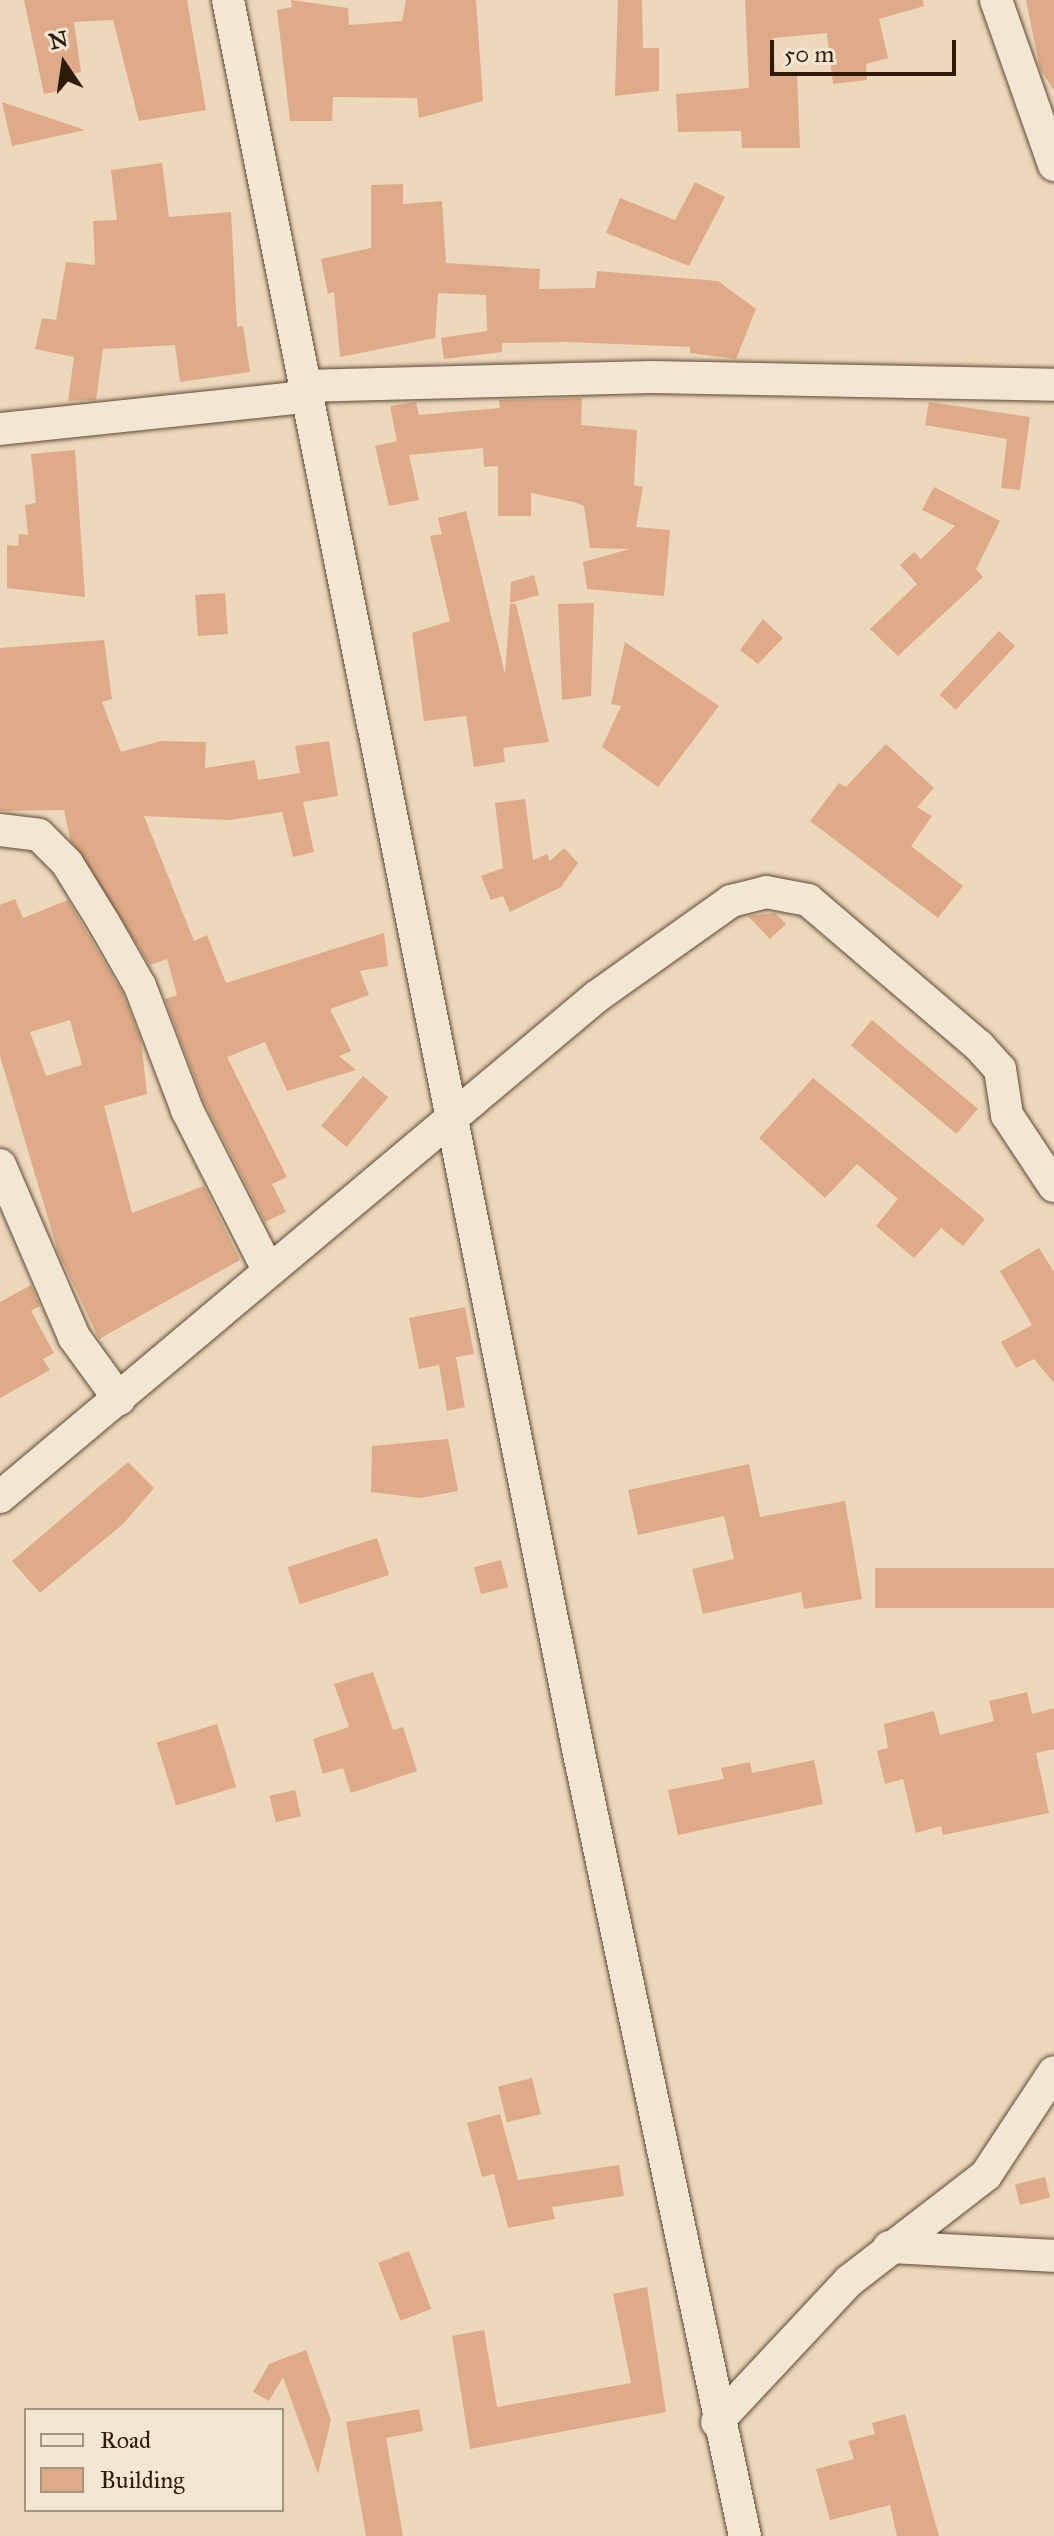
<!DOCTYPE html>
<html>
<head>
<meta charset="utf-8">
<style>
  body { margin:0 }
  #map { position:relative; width:1054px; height:2536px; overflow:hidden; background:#edd8bc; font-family:"IM FELL Great Primer",serif }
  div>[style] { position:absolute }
  .building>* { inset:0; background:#deaa87; transform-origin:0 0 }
  .roads { filter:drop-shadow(0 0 2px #5e4a34) drop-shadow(0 0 2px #5e4a34) }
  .minor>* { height:32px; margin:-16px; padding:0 16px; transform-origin:16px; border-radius:16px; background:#f3e6d3 }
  span { translate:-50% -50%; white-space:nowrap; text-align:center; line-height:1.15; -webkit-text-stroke:6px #f3e6d3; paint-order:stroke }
  .legend { position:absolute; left:24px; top:2408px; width:260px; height:104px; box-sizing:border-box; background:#f3e6d3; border:2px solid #a49581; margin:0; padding:10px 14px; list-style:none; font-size:24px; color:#2e1b07 }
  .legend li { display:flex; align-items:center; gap:16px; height:40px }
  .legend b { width:40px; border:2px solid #a49581 }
  .north { position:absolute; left:24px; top:24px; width:80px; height:80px; -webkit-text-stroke:6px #f3e6d3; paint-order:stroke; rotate:347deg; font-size:22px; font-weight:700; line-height:32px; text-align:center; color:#2e1b07 }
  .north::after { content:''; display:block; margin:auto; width:28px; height:36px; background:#2e1b07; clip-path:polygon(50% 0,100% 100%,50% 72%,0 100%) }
  .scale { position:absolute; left:770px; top:40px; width:186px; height:36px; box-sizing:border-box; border:4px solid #2e1b07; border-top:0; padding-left:10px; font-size:24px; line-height:28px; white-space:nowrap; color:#2e1b07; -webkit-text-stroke:6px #f3e6d3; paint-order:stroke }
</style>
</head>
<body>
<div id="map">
  <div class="building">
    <div style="clip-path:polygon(24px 0,187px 0,206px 110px,139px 121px,113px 20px,74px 22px,81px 72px,60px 76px,63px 90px,44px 94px)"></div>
    <div style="clip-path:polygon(291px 0,348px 8px,349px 25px,402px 21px,406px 0,476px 0,483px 101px,419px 118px,417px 98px,333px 97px,332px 121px,290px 121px,277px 10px,292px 7px)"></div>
    <div style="clip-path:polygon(618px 0,642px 0,643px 48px,659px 48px,659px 91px,615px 96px)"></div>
    <div style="clip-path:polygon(745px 0,923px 0,924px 6px,879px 19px,888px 58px,866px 64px,867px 80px,833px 84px,827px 33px,773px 38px,775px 75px,797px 74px,800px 148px,742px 148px,741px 131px,678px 132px,676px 94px,749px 88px)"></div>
    <div style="clip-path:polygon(1026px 0,1054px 0,1054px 90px,1040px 69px)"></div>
    <div style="clip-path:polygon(2px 102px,85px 130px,12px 146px)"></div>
    <div style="clip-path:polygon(162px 163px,169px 217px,231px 212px,237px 327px,243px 326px,250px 372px,180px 382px,175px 345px,103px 349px,96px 400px,68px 401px,74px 357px,35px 349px,42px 318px,56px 320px,66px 262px,95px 265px,93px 221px,117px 220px,111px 170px)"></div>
    <div style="clip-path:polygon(695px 182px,725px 197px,689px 266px,606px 233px,620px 198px,675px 220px)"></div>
    <div style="clip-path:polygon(403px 184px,403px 204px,442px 201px,446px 263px,540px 269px,539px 289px,595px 288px,597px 271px,718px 281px,756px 309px,736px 359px,690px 353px,690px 347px,567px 342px,502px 343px,502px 352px,444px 359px,441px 338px,487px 331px,486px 295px,438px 293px,435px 338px,340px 357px,334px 292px,328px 294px,321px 259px,371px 248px,371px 185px)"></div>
    <div style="clip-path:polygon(582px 398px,581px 425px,637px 430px,634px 485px,643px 487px,636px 527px,670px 530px,664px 596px,587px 589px,583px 562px,630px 549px,590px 548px,584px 506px,574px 502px,531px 493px,531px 516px,498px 516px,498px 466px,484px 467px,483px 448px,409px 455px,419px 500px,389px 506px,375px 446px,397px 441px,390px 406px,416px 402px,419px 415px,500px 408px,499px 400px)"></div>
    <div style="clip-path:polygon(929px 402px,1030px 417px,1020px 490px,1001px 488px,1007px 439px,925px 425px)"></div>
    <div style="clip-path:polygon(75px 450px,85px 597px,7px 588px,7px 545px,18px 546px,19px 534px,28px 535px,25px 505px,36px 503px,31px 454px)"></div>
    <div style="clip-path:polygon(934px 487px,1000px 521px,976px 569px,983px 577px,898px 656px,870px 629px,917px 584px,900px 565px,914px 552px,921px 559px,955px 526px,922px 510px)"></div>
    <div style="clip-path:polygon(466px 511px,505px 674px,510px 604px,516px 604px,549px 742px,503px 748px,505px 762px,474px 767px,466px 716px,424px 721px,412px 633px,450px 621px,430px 536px,442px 534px,438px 518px)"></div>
    <div style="clip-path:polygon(534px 575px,539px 595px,510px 603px,511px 582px)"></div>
    <div style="left:225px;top:593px;width:41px;height:30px;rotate:86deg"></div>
    <div style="clip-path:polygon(594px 603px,591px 696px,562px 700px,558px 604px)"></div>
    <div style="clip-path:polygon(763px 619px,783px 638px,758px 664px,740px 650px)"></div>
    <div style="left:999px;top:631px;width:22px;height:87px;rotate:43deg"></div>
    <div style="clip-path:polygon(104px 640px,112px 699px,102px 702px,121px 752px,161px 741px,206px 742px,205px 768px,255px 760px,258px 780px,300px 773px,295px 746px,329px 741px,338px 796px,303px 802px,314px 852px,293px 857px,282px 812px,229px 820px,144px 816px,194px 941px,207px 935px,226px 983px,384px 933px,388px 966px,360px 971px,369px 995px,330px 1009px,351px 1051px,339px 1056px,356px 1070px,287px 1091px,265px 1042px,227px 1057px,287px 1177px,272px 1184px,286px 1212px,265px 1222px,204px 1102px,165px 999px,177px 995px,167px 959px,150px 965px,70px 839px,64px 810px,0 811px,0 648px)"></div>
    <div style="clip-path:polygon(625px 642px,719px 706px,658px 787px,602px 747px,621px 706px,611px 704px)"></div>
    <div style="clip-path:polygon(886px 744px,934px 788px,917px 807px,932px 816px,911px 846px,963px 886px,938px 918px,810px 821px,839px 783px,846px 787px)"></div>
    <div style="clip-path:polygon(525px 799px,533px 860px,547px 854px,550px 861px,564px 848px,578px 863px,561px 887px,510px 912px,503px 896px,491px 900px,481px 876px,503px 868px,495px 803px)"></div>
    <div style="clip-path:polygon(evenodd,15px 899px,23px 918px,68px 900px,123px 994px,141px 1041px,147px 1094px,104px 1106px,132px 1213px,204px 1186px,240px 1260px,99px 1339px,58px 1252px,0 1056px,0 905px,15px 899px,70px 1020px,82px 1065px,46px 1076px,30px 1032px,70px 1020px)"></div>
    <div style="clip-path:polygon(775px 913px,786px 924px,770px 939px,748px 916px)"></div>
    <div style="left:872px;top:1020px;width:138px;height:33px;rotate:40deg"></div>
    <div style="left:363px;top:1076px;width:33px;height:65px;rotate:40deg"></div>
    <div style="clip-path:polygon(813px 1078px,985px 1219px,963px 1246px,941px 1228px,914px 1258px,876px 1226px,898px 1199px,857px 1164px,825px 1198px,759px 1138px)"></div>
    <div style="clip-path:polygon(1039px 1248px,1054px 1272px,1054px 1383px,1034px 1359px,1016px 1368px,1001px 1342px,1032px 1325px,1000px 1271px)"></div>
    <div style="clip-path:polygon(31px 1285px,40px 1306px,31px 1311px,54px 1353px,43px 1359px,50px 1370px,0 1398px,0 1302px)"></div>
    <div style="clip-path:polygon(465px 1307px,474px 1354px,456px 1357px,465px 1407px,447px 1411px,439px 1365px,419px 1369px,409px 1318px)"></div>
    <div style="clip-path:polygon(448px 1439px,458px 1491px,420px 1498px,371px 1492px,372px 1446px)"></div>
    <div style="clip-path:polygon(128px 1462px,154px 1488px,123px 1524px,40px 1593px,12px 1561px)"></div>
    <div style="clip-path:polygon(749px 1464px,760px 1517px,845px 1501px,862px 1599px,804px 1609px,801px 1592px,703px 1614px,692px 1569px,734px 1559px,724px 1516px,638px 1535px,628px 1490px)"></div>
    <div style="left:377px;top:1538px;width:39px;height:94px;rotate:72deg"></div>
    <div style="left:501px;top:1560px;width:28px;height:28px;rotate:75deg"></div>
    <div style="left:1054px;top:1568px;width:40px;height:179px;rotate:90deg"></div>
    <div style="clip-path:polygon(373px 1672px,393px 1730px,403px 1727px,417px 1771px,351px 1793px,343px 1768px,323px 1774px,313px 1739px,349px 1727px,334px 1684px)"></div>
    <div style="clip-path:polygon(1027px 1692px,1032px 1714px,1054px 1708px,1054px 1749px,1036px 1753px,1049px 1813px,943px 1835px,941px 1826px,916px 1833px,903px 1779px,885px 1784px,877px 1751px,888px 1748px,884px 1724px,934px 1711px,940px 1735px,994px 1721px,989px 1701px)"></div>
    <div style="left:217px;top:1724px;width:66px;height:63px;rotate:73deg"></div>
    <div style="clip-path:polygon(814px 1760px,823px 1804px,678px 1835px,668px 1790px,724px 1779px,721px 1768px,750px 1762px,752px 1773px)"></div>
    <div style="left:295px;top:1790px;width:27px;height:26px;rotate:77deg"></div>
    <div style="left:532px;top:2078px;width:37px;height:35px;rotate:76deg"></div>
    <div style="clip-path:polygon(500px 2114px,518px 2180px,619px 2165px,624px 2196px,552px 2207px,555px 2219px,508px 2228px,494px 2174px,482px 2177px,467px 2123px)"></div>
    <div style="left:1045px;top:2177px;width:21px;height:31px;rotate:76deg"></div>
    <div style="left:409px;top:2251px;width:62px;height:33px;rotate:69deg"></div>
    <div style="clip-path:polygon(647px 2287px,666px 2412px,470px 2449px,452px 2336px,484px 2330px,497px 2407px,631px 2383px,613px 2294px)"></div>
    <div style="clip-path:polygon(306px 2350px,331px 2420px,318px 2474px,283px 2377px,269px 2401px,253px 2392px,269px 2364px)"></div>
    <div style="clip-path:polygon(419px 2409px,423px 2431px,386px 2438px,403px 2536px,366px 2536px,346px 2422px)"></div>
    <div style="clip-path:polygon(905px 2414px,939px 2536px,897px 2536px,890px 2505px,830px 2520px,816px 2469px,854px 2459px,848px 2441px,875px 2434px,872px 2423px)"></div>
  </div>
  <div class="roads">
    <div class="minor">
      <div style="left:228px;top:0;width:1793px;rotate:78.68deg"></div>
      <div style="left:580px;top:1758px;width:795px;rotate:78.03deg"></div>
      <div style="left:996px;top:0;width:175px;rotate:70.6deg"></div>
      <div style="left:303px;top:386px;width:348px;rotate:-1.5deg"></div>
      <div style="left:651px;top:377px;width:403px;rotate:1.1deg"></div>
      <div style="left:0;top:429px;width:308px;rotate:-6deg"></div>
      <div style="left:0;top:830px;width:39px;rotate:7deg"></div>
      <div style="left:39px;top:835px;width:40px;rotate:45deg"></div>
      <div style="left:67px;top:863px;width:70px;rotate:58.3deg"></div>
      <div style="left:104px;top:923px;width:73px;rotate:60.3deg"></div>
      <div style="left:140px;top:986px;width:133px;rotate:69.2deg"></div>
      <div style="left:187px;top:1110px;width:177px;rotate:63.1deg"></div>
      <div style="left:0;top:1165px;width:187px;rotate:66.7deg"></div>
      <div style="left:74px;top:1337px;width:77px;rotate:54deg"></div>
      <div style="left:0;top:1497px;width:778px;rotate:-39.99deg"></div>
      <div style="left:596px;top:997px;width:166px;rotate:-35.4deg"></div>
      <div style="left:731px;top:901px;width:36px;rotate:-14deg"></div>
      <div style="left:766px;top:892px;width:43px;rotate:10.8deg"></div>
      <div style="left:808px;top:900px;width:225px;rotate:40.5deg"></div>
      <div style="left:979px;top:1046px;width:31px;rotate:48deg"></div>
      <div style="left:1000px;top:1069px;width:47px;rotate:81.3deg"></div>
      <div style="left:1007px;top:1115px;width:85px;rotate:56.5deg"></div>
      <div style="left:889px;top:2247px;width:165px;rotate:3.1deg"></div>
      <div style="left:717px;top:2422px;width:193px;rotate:-46.9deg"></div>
      <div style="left:849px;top:2281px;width:173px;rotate:-37.7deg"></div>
      <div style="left:986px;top:2175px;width:123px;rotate:-56.6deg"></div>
    </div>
  </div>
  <ul class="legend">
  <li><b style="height:10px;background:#f3e6d3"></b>Road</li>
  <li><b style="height:22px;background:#deaa87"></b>Building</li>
  </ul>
  <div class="north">N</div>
  <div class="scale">50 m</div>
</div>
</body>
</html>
